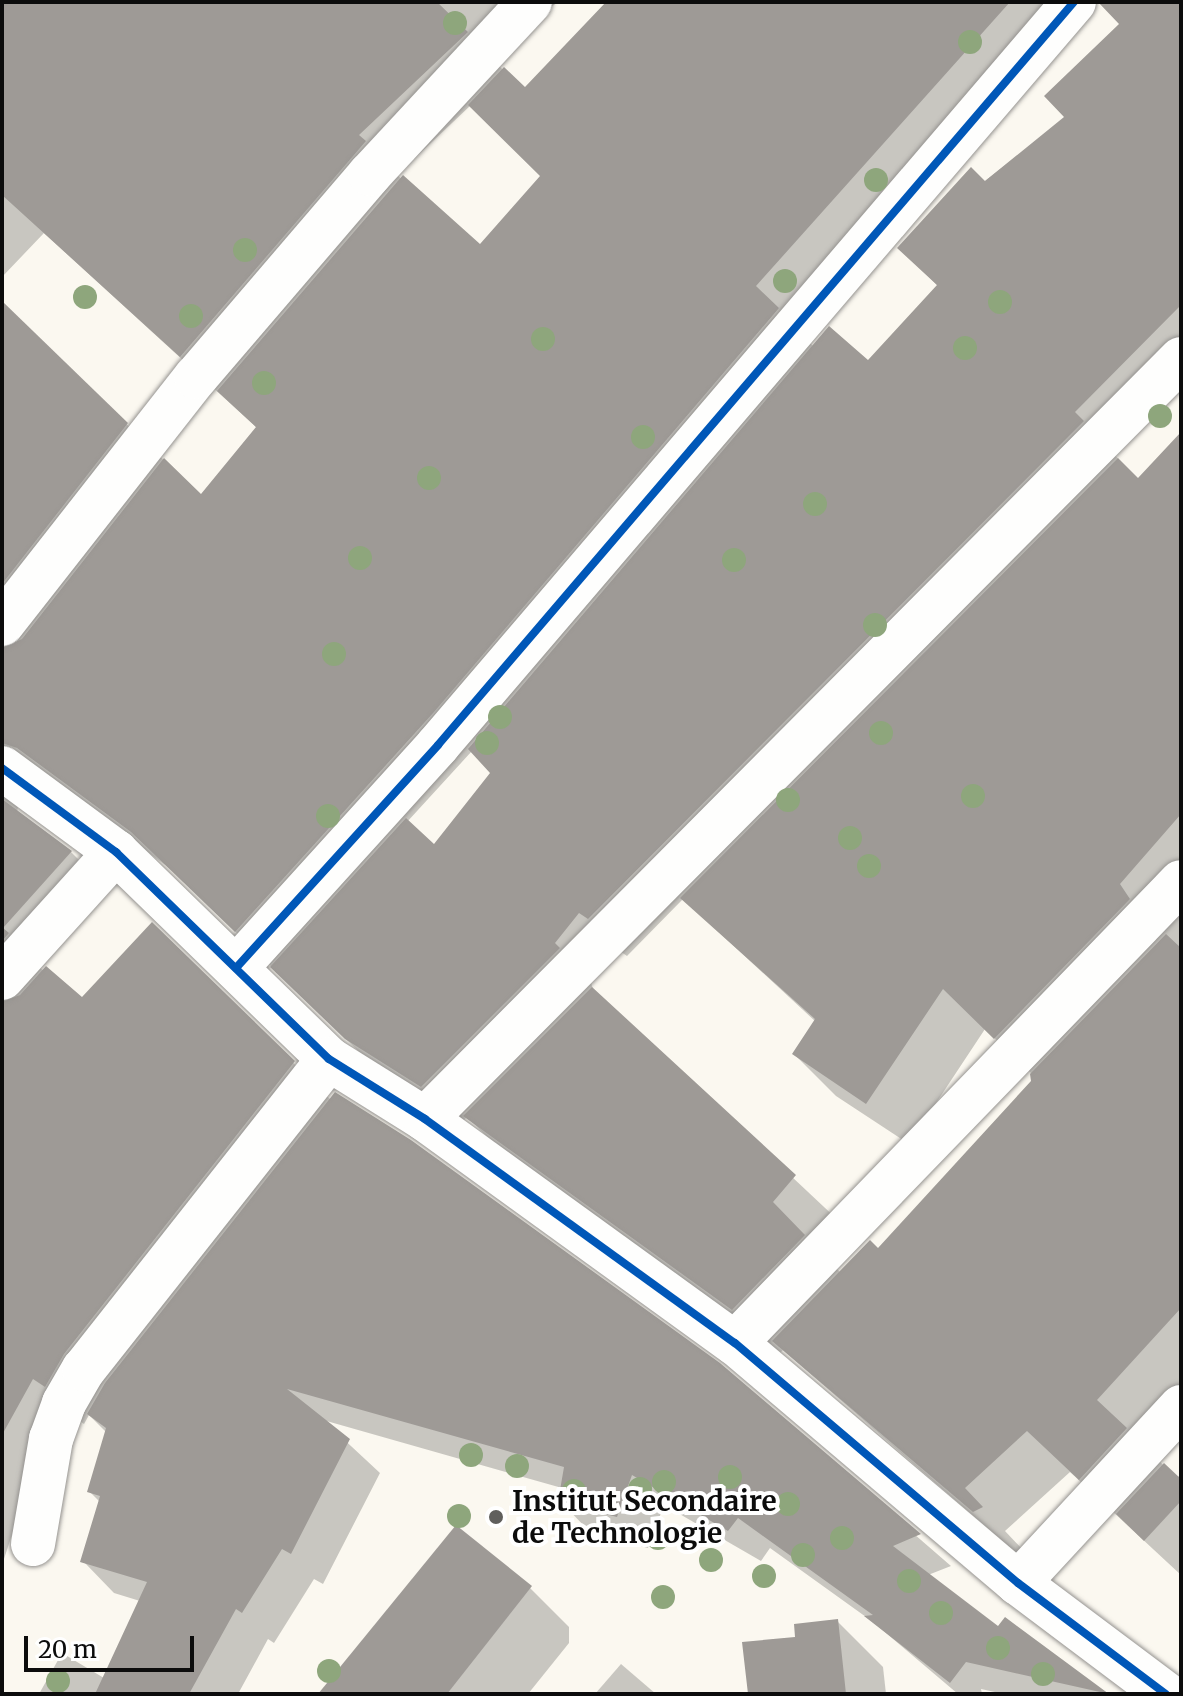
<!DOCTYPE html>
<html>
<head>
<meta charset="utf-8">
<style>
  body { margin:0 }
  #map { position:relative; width:1183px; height:1696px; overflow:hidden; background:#fbf8f0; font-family:Merriweather,serif }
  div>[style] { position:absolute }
  .shadow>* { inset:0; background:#0003 }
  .building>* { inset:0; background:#9e9a96 }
  .roads { filter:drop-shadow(0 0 2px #94928f) drop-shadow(0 0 2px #94928f) }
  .minor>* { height:44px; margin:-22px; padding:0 22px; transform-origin:22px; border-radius:22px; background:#fefefd }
  .cycleway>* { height:8px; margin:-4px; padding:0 4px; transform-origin:4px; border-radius:4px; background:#0057b8 }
  .trees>* { width:24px; height:24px; margin:-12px; border-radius:50%; background:#8ea67c }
  .dots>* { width:22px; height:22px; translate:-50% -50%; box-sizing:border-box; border:4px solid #fff; border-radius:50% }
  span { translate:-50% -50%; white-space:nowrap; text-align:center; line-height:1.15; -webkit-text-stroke:8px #fff; paint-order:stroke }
  .poi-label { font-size:28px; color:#0c0c0c; font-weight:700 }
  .left { translate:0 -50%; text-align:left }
  .frame { position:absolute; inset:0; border:4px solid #0c0c0c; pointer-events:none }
  .scale { position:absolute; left:24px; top:1636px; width:170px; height:36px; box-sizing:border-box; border:4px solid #0c0c0c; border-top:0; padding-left:10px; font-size:24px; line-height:28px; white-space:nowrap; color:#0c0c0c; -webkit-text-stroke:6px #fff; paint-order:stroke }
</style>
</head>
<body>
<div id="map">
  <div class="shadow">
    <div style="clip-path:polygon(evenodd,2px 2px,558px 2px,486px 54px,525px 90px,609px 2px,1083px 2px,793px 326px,814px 347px,868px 363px,938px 286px,899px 248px,1067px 117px,1121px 24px,1105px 2px,1181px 2px,1181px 377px,1111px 451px,1139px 481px,1181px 435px,1181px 1396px,1139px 1442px,1177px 1478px,1181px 1474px,1181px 1575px,1070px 1472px,1005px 1531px,1023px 1550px,1016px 1553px,783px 1350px,779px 1354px,512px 1161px,467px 1117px,460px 1124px,385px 1077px,172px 870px,58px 786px,20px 793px,17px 813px,71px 852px,110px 891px,40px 968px,44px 971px,82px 1000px,152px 924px,331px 1100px,718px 1364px,951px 1566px,928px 1575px,999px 1629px,1006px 1620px,1105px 1694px,1004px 1694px,981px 1689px,982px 1694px,958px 1694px,873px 1622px,770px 1548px,761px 1561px,664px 1505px,648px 1548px,591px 1533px,560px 1501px,562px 1488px,323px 1420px,380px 1473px,323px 1584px,314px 1579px,274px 1643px,268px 1639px,238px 1694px,39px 1694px,62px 1653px,104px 1678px,140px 1601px,114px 1593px,83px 1561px,100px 1502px,89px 1491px,107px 1433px,89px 1415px,84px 1424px,72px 1416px,36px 1462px,2px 1565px,2px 304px,202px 497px,257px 428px,44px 233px,2px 277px,2px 2px,471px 105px,543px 176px,480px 247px,397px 175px,471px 105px,2px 2px,472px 751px,493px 773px,434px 846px,407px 822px,472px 751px,2px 2px,683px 899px,816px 1022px,794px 1054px,836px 1096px,909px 1144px,985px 1029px,1032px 1074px,1033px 1082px,878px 1251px,841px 1273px,817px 1249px,840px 1222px,593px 990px,591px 982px,617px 949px,627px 956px,683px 899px)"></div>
    <div style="clip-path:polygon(523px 1581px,569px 1627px,569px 1643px,528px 1694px,320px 1694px)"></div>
    <div style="clip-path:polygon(837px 1621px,883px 1667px,886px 1694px,750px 1694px,798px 1639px)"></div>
    <div style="clip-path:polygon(621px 1664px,656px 1694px,595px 1694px)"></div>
  </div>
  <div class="building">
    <div style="clip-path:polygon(2px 2px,437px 2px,468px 32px,359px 135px,366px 141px,180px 357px,2px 195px)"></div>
    <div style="clip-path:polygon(606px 2px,1010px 2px,756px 286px,779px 308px,434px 712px,235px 932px,131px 832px,17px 748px,2px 743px,2px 648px,22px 639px,164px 458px,201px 494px,256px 427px,217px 391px,403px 175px,480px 244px,540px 176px,468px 105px,504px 67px,525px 87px)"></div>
    <div style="clip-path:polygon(1098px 2px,1181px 2px,1181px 305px,1075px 412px,1084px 421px,588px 919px,579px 913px,555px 943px,560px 948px,421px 1087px,345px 1039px,270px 967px,406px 818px,434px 844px,490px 773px,468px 749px,829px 326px,868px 360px,937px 285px,897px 248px,971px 167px,985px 181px,1064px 117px,1044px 96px,1119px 24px)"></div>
    <div style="clip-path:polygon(2px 301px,128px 423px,2px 584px)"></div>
    <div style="clip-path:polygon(1181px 432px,1181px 814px,1120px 884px,1130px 899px,994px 1039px,943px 989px,866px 1104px,792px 1054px,815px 1019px,680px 898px,1118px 458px,1138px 478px)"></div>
    <div style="clip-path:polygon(2px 799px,72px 851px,3px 928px,9px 933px,2px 941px)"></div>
    <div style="clip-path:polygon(152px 922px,295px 1061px,64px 1354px,45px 1387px,33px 1379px,2px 1435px,2px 1002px,20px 995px,46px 966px,82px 997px)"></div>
    <div style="clip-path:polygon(1166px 934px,1181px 948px,1181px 1308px,1097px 1400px,1127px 1428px,1079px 1480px,1027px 1431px,965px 1488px,983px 1507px,973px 1512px,772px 1341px,870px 1240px,878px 1248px,1031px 1081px,1030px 1074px)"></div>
    <div style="clip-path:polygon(592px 987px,796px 1175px,773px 1202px,805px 1235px,732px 1310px,463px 1116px)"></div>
    <div style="clip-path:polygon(335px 1092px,411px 1140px,720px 1363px,921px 1534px,893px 1546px,998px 1626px,1005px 1617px,1109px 1694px,966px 1662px,950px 1683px,864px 1616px,873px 1615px,738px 1518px,728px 1531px,632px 1475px,617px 1517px,558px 1502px,564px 1467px,287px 1389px,350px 1439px,291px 1554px,282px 1549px,242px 1613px,236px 1609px,189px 1694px,95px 1694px,147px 1582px,80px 1562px,100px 1496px,87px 1492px,106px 1428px,87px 1414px,105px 1383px)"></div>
    <div style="clip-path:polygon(1164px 1463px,1181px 1479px,1181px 1501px,1144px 1541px,1116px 1514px)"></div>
    <div style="clip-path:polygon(456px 1525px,532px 1586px,447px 1694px,318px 1694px)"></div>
    <div style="clip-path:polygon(838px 1619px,846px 1694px,748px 1694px,742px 1642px,795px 1637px,794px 1624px)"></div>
  </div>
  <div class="roads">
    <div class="minor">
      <div style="left:2px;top:624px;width:314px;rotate:-51.9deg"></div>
      <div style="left:196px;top:377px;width:267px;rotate:-49.4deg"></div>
      <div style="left:370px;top:174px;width:235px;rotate:-47.1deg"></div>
      <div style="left:2px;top:768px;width:142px;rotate:36.4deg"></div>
      <div style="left:116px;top:852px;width:297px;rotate:44.2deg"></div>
      <div style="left:329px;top:1059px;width:113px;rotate:32deg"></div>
      <div style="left:425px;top:1119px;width:382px;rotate:35.9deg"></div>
      <div style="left:735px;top:1343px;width:371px;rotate:40.3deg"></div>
      <div style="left:1018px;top:1583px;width:185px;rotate:36.9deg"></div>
      <div style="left:236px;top:968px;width:301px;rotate:-47.8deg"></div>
      <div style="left:438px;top:745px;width:978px;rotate:-49.44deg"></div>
      <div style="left:2px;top:978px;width:170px;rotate:-47.9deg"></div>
      <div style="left:425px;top:1119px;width:1072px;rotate:-45.15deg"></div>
      <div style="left:735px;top:1343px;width:641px;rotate:-45.95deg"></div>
      <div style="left:33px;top:1544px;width:107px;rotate:-80.3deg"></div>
      <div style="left:51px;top:1439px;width:38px;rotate:-70deg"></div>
      <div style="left:64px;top:1403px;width:39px;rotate:-60deg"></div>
      <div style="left:84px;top:1369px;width:395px;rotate:-51.7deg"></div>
      <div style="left:1018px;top:1583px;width:240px;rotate:-47.2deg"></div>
    </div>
  </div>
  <div class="cycleway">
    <div style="left:2px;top:768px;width:142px;rotate:36.4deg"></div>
    <div style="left:116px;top:852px;width:297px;rotate:44.2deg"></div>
    <div style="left:329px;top:1059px;width:113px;rotate:32deg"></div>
    <div style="left:425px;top:1119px;width:382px;rotate:35.9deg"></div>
    <div style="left:735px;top:1343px;width:371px;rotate:40.3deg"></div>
    <div style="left:1018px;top:1583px;width:185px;rotate:36.9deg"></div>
    <div style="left:236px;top:968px;width:301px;rotate:-47.8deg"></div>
    <div style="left:438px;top:745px;width:978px;rotate:-49.44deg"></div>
  </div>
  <div class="trees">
    <div style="left:455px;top:23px"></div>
    <div style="left:970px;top:42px"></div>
    <div style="left:876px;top:180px"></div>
    <div style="left:245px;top:250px"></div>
    <div style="left:785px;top:281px"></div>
    <div style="left:85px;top:297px"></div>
    <div style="left:1000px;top:302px"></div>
    <div style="left:191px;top:316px"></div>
    <div style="left:543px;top:339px"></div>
    <div style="left:965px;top:348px"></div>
    <div style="left:264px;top:383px"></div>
    <div style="left:1160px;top:416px"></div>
    <div style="left:643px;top:437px"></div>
    <div style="left:429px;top:478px"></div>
    <div style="left:815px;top:504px"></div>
    <div style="left:360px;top:558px"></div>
    <div style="left:734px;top:560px"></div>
    <div style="left:875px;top:625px"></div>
    <div style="left:334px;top:654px"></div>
    <div style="left:500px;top:717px"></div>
    <div style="left:881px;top:733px"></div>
    <div style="left:487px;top:743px"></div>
    <div style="left:973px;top:796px"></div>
    <div style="left:788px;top:800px"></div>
    <div style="left:328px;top:816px"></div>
    <div style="left:850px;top:838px"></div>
    <div style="left:869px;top:866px"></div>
    <div style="left:471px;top:1455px"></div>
    <div style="left:517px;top:1466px"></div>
    <div style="left:730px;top:1477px"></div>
    <div style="left:664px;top:1482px"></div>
    <div style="left:640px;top:1489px"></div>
    <div style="left:574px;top:1491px"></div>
    <div style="left:788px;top:1504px"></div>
    <div style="left:459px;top:1516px"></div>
    <div style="left:602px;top:1533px"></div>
    <div style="left:658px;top:1538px"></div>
    <div style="left:842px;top:1538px"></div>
    <div style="left:803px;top:1555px"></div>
    <div style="left:711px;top:1560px"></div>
    <div style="left:764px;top:1576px"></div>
    <div style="left:909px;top:1581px"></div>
    <div style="left:663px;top:1597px"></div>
    <div style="left:941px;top:1613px"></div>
    <div style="left:998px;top:1648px"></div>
    <div style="left:329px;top:1671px"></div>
    <div style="left:1043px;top:1674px"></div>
    <div style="left:58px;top:1681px"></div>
  </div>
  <div class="dots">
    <div style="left:496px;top:1517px;background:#605f5c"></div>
  </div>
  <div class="poi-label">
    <span class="left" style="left:512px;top:1517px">Institut Secondaire<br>de Technologie</span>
  </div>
  <div class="frame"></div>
  <div class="scale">20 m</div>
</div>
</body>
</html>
